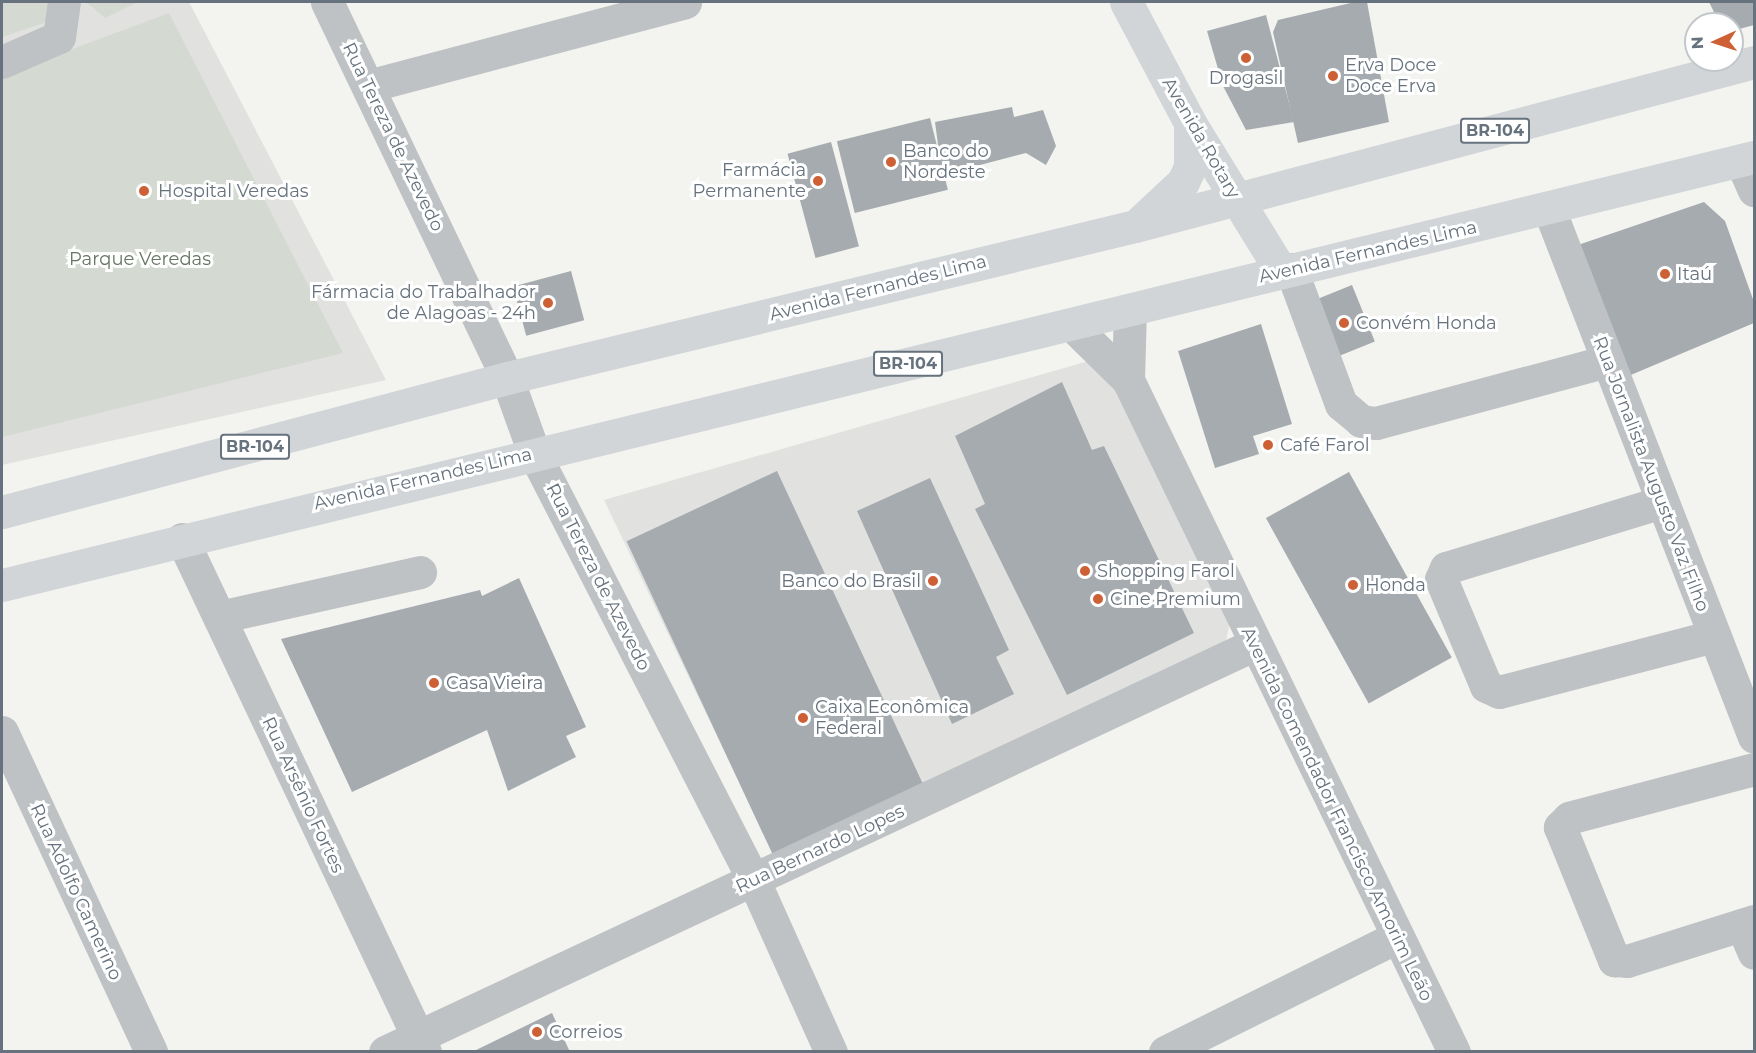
<!DOCTYPE html>
<html>
<head>
<meta charset="utf-8">
<style>
  body { margin:0 }
  #map { position:relative; width:1756px; height:1053px; overflow:hidden; background:#f3f3f0; font-family:Montserrat,sans-serif }
  div>[style] { position:absolute }
  .built>* { inset:0; background:#e1e2e0 }
  .green>* { inset:0; background:#d4dad1 }
  .building>* { inset:0; background:#a5abaf; transform-origin:0 0 }
  .minor>* { height:33px; margin:-16.5px; padding:0 16.5px; transform-origin:16.5px; border-radius:16.5px; background:#bfc2c4 }
  .major>* { height:33px; margin:-16.5px; padding:0 16.5px; transform-origin:16.5px; border-radius:16.5px; background:#d1d5d8 }
  .highway>* { height:33px; margin:-16.5px; padding:0 16.5px; transform-origin:16.5px; border-radius:16.5px; background:#d1d5d8 }
  .dots>* { width:16px; height:16px; translate:-50% -50%; box-sizing:border-box; border:3px solid #fff; border-radius:50% }
  span { translate:-50% -50%; white-space:nowrap; text-align:center; line-height:1.15; -webkit-text-stroke:6px #fff; paint-order:stroke }
  .shield-label span { padding:2px 4px; background:#fff; border:2px solid; border-radius:4px; -webkit-text-stroke-width:0 }
  .shield-label { font-size:16px; color:#66727d; font-weight:700 }
  .poi-label { font-size:18px; color:#66727d }
  .left { translate:0 -50%; text-align:left }
  .right { translate:-100% -50%; text-align:right }
  .street-label { font-size:18px; color:#66727d }
  .park-label { font-size:18px; color:#667564 }
  .frame { position:absolute; inset:0; border:3px solid #66727d; pointer-events:none }
  .north { position:absolute; left:1684px; top:12px; width:60px; height:60px; box-sizing:border-box; background:#fff; border:2px solid #c2c7cb; border-radius:50%; rotate:267deg; font-size:16px; font-weight:700; line-height:24px; text-align:center; color:#66727d }
  .north::after { content:''; display:block; margin:auto; width:21px; height:27px; background:#ce6035; clip-path:polygon(50% 0,100% 100%,50% 72%,0 100%) }
</style>
</head>
<body>
<div id="map">
  <div class="built">
    <div style="clip-path:polygon(2px 2px,189px 2px,386px 380px,2px 465px)"></div>
    <div style="clip-path:polygon(1099px 358px,1230px 621px,1224px 651px,780px 868px,604px 500px)"></div>
  </div>
  <div class="green">
    <div style="clip-path:polygon(2px 2px,61px 2px,44px 23px,2px 37px)"></div>
    <div style="clip-path:polygon(86px 2px,138px 2px,105px 18px)"></div>
    <div style="clip-path:polygon(169px 13px,343px 353px,2px 437px,2px 75px)"></div>
  </div>
  <div class="building">
    <div style="clip-path:polygon(1355px 2px,1367px 2px,1389px 122px,1298px 143px,1273px 32px,1278px 20px)"></div>
    <div style="clip-path:polygon(1709px 2px,1754px 2px,1754px 25px,1732px 31px,1732px 24px,1720px 24px)"></div>
    <div style="clip-path:polygon(1266px 15px,1294px 122px,1246px 130px,1223px 86px,1207px 31px)"></div>
    <div style="clip-path:polygon(1012px 107px,1014px 117px,1043px 110px,1056px 146px,1046px 165px,1026px 153px,942px 175px,935px 122px)"></div>
    <div style="left:930px;top:118px;width:74px;height:96px;rotate:76deg"></div>
    <div style="left:831px;top:142px;width:108px;height:45px;rotate:75deg"></div>
    <div style="clip-path:polygon(1704px 202px,1725px 221px,1754px 302px,1754px 323px,1626px 377px,1575px 246px)"></div>
    <div style="left:571px;top:271px;width:51px;height:60px;rotate:75deg"></div>
    <div style="left:1352px;top:285px;width:61px;height:44px;rotate:68deg"></div>
    <div style="clip-path:polygon(1261px 324px,1292px 424px,1253px 436px,1259px 454px,1215px 468px,1178px 351px)"></div>
    <div style="clip-path:polygon(1062px 382px,1092px 450px,1104px 446px,1194px 633px,1067px 695px,975px 509px,985px 504px,955px 436px)"></div>
    <div style="left:777px;top:471px;width:350px;height:166px;rotate:65deg"></div>
    <div style="left:1349px;top:472px;width:212px;height:95px;rotate:61deg"></div>
    <div style="clip-path:polygon(930px 478px,1009px 650px,996px 657px,1014px 694px,952px 724px,857px 511px)"></div>
    <div style="clip-path:polygon(519px 578px,586px 727px,566px 736px,576px 757px,508px 791px,487px 730px,352px 792px,281px 639px,480px 590px,482px 596px)"></div>
    <div style="clip-path:polygon(552px 1013px,570px 1052px,472px 1052px)"></div>
  </div>
  <div class="minor">
    <div style="left:327px;top:2px;width:417px;rotate:64.4deg"></div>
    <div style="left:507px;top:378px;width:80px;rotate:70.2deg"></div>
    <div style="left:534px;top:453px;width:481px;rotate:62.8deg"></div>
    <div style="left:754px;top:881px;width:188px;rotate:65.8deg"></div>
    <div style="left:2px;top:62px;width:62px;rotate:-23.7deg"></div>
    <div style="left:59px;top:37px;width:35px;rotate:-82deg"></div>
    <div style="left:368px;top:86px;width:328px;rotate:-14.8deg"></div>
    <div style="left:1741px;top:161px;width:32px;rotate:66deg"></div>
    <div style="left:1549px;top:209px;width:566px;rotate:68.78deg"></div>
    <div style="left:1291px;top:269px;width:144px;rotate:69.7deg"></div>
    <div style="left:1341px;top:404px;width:26px;rotate:40deg"></div>
    <div style="left:1361px;top:421px;width:15px;rotate:8deg"></div>
    <div style="left:1376px;top:423px;width:240px;rotate:-15deg"></div>
    <div style="left:1072px;top:325px;width:78px;rotate:44.5deg"></div>
    <div style="left:1128px;top:380px;width:747px;rotate:64.12deg"></div>
    <div style="left:1128px;top:380px;width:70px;rotate:-88.4deg"></div>
    <div style="left:1662px;top:502px;width:226px;rotate:163deg"></div>
    <div style="left:1446px;top:568px;width:12px;rotate:114deg"></div>
    <div style="left:1441px;top:579px;width:116px;rotate:67.2deg"></div>
    <div style="left:1486px;top:686px;width:14px;rotate:25deg"></div>
    <div style="left:1499px;top:692px;width:222px;rotate:-14.6deg"></div>
    <div style="left:182px;top:539px;width:568px;rotate:64.65deg"></div>
    <div style="left:219px;top:617px;width:206px;rotate:-12.6deg"></div>
    <div style="left:2px;top:732px;width:353px;rotate:65deg"></div>
    <div style="left:1754px;top:769px;width:191px;rotate:165.2deg"></div>
    <div style="left:1569px;top:818px;width:13px;rotate:135deg"></div>
    <div style="left:1560px;top:827px;width:144px;rotate:67.9deg"></div>
    <div style="left:1614px;top:960px;width:13px;rotate:4deg"></div>
    <div style="left:1627px;top:961px;width:133px;rotate:-17.5deg"></div>
    <div style="left:1742px;top:925px;width:30px;rotate:67deg"></div>
    <div style="left:385px;top:1052px;width:961px;rotate:-25.12deg"></div>
    <div style="left:1165px;top:1052px;width:257px;rotate:-26.4deg"></div>
  </div>
  <div class="major">
    <div style="left:1126px;top:2px;width:137px;rotate:62.1deg"></div>
    <div style="left:1190px;top:123px;width:174px;rotate:58.4deg"></div>
  </div>
  <div class="highway">
    <div style="left:1141px;top:221px;width:57px;rotate:-42.9deg"></div>
    <div style="left:1183px;top:182px;width:17px;rotate:-65deg"></div>
    <div style="left:1190px;top:167px;width:44px;rotate:-90deg"></div>
    <div style="left:2px;top:512px;width:522px;rotate:-14.86deg"></div>
    <div style="left:507px;top:378px;width:646px;rotate:-13.61deg"></div>
    <div style="left:1135px;top:226px;width:640px;rotate:-14.84deg"></div>
    <div style="left:2px;top:585px;width:1804px;rotate:-13.73deg"></div>
  </div>
  <div class="dots">
    <div style="left:1246px;top:58px;background:#ce6035"></div>
    <div style="left:1333px;top:76px;background:#ce6035"></div>
    <div style="left:891px;top:162px;background:#ce6035"></div>
    <div style="left:818px;top:181px;background:#ce6035"></div>
    <div style="left:144px;top:191px;background:#ce6035"></div>
    <div style="left:1665px;top:274px;background:#ce6035"></div>
    <div style="left:548px;top:303px;background:#ce6035"></div>
    <div style="left:1344px;top:323px;background:#ce6035"></div>
    <div style="left:1268px;top:445px;background:#ce6035"></div>
    <div style="left:1085px;top:571px;background:#ce6035"></div>
    <div style="left:933px;top:581px;background:#ce6035"></div>
    <div style="left:1353px;top:585px;background:#ce6035"></div>
    <div style="left:1098px;top:599px;background:#ce6035"></div>
    <div style="left:434px;top:683px;background:#ce6035"></div>
    <div style="left:803px;top:718px;background:#ce6035"></div>
    <div style="left:537px;top:1032px;background:#ce6035"></div>
  </div>
  <div class="shield-label">
    <span style="left:1495px;top:131px">BR-104</span>
    <span style="left:908px;top:364px">BR-104</span>
    <span style="left:255px;top:447px">BR-104</span>
  </div>
  <div class="poi-label">
    <span class="left" style="left:1345px;top:76px">Erva Doce<br>Doce Erva</span>
    <span style="left:1246px;top:78px">Drogasil</span>
    <span class="left" style="left:903px;top:162px">Banco do<br>Nordeste</span>
    <span class="right" style="left:806px;top:181px">Farmácia<br>Permanente</span>
    <span class="left" style="left:158px;top:191px">Hospital Veredas</span>
    <span class="left" style="left:1677px;top:274px">Itaú</span>
    <span class="right" style="left:536px;top:303px">Fármacia do Trabalhador<br>de Alagoas - 24h</span>
    <span class="left" style="left:1356px;top:323px">Convém Honda</span>
    <span class="left" style="left:1280px;top:445px">Café Farol</span>
    <span class="left" style="left:1097px;top:571px">Shopping Farol</span>
    <span class="right" style="left:921px;top:581px">Banco do Brasil</span>
    <span class="left" style="left:1365px;top:585px">Honda</span>
    <span class="left" style="left:1110px;top:599px">Cine Premium</span>
    <span class="left" style="left:446px;top:683px">Casa Vieira</span>
    <span class="left" style="left:815px;top:718px">Caixa Econômica<br>Federal</span>
    <span class="left" style="left:549px;top:1032px">Correios</span>
  </div>
  <div class="street-label">
    <span style="left:393px;top:137px;rotate:64deg">Rua Tereza de Azevedo</span>
    <span style="left:1201px;top:138px;rotate:60deg">Avenida Rotary</span>
    <span style="left:1368px;top:252px;rotate:-13deg">Avenida Fernandes Lima</span>
    <span style="left:878px;top:288px;rotate:-14deg">Avenida Fernandes Lima</span>
    <span style="left:1651px;top:474px;rotate:69deg">Rua Jornalista Augusto Vaz Filho</span>
    <span style="left:423px;top:479px;rotate:-13deg">Avenida Fernandes Lima</span>
    <span style="left:598px;top:577px;rotate:63deg">Rua Tereza de Azevedo</span>
    <span style="left:303px;top:795px;rotate:65deg">Rua Arsênio Fortes</span>
    <span style="left:1337px;top:814px;rotate:64deg">Avenida Comendador Francisco Amorim Leão</span>
    <span style="left:820px;top:849px;rotate:-25deg">Rua Bernardo Lopes</span>
    <span style="left:76px;top:892px;rotate:65deg">Rua Adolfo Camerino</span>
  </div>
  <div class="park-label">
    <span style="left:140px;top:259px">Parque Veredas</span>
  </div>
  <div class="frame"></div>
  <div class="north">N</div>
</div>
</body>
</html>
